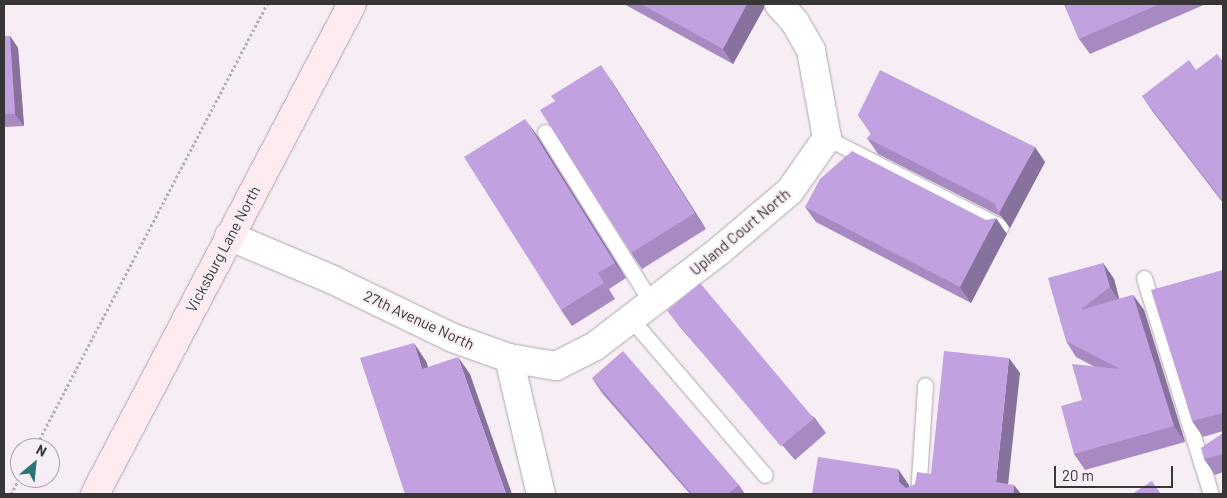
<!DOCTYPE html>
<html>
<head>
<meta charset="utf-8">
<style>
  body { margin:0 }
  #map { position:relative; width:1227px; height:498px; overflow:hidden; background:#f6eef4; font-family:Barlow,sans-serif }
  div>[style] { position:absolute }
  .path>* { height:3px; margin-top:-1.5px; transform-origin:0; background:repeating-linear-gradient(90deg,#b6b0b4 0 2.5px,transparent 0 5px) }
  .roads { filter:drop-shadow(0 0 1px #aea6ac) drop-shadow(0 0 1px #aea6ac) }
  .lane>* { height:15px; margin:-7.5px; padding:0 7.5px; transform-origin:7.5px; border-radius:7.5px; background:#fff }
  .street>* { height:28px; margin:-14px; padding:0 14px; transform-origin:14px; border-radius:14px; background:#fff }
  .secondary>* { height:28px; margin:-14px; padding:0 14px; transform-origin:14px; border-radius:14px; background:#fdebf0 }
  .wall>* { inset:0; background:#a68ac1 }
  .shaded-wall>* { inset:0; background:#87719d }
  .building>* { inset:0; background:#c1a1e0; transform-origin:0 0 }
  span { translate:-50% -50%; white-space:nowrap; text-align:center; line-height:1.15; -webkit-text-stroke:4.5px #f6eef4; paint-order:stroke }
  .street-label { font-size:15px; color:#393638 }
  .frame { position:absolute; inset:0; border:5px solid #393638; pointer-events:none }
  .north { position:absolute; left:10px; top:438px; width:50px; height:50px; box-sizing:border-box; background:#f6eef4; border:1px solid #aaa4a9; border-radius:50%; rotate:28deg; font-size:14px; font-weight:700; line-height:20px; text-align:center; color:#393638 }
  .north::after { content:''; display:block; margin:auto; width:18px; height:22px; background:#2a7478; clip-path:polygon(50% 0,100% 100%,50% 72%,0 100%) }
  .scale { position:absolute; left:1054px; top:466px; width:119px; height:22px; box-sizing:border-box; border:2px solid #393638; border-top:0; padding-left:6px; font-size:15px; line-height:18px; white-space:nowrap; color:#393638; -webkit-text-stroke:4px #f6eef4; paint-order:stroke }
</style>
</head>
<body>
<div id="map">
  <div class="path">
    <div style="left:35px;top:448px;width:501px;rotate:-62.41deg"></div>
    <div style="left:11px;top:494px;width:19px;rotate:-62deg"></div>
  </div>
  <div class="roads">
    <div class="lane">
      <div style="left:545px;top:132px;width:202px;rotate:58deg"></div>
      <div style="left:827px;top:138px;width:195px;rotate:27.1deg"></div>
      <div style="left:1144px;top:278px;width:226px;rotate:72.8deg"></div>
      <div style="left:632px;top:320px;width:204px;rotate:49.4deg"></div>
      <div style="left:918px;top:494px;width:109px;rotate:-86.3deg"></div>
    </div>
    <div class="street">
      <div style="left:229px;top:236px;width:113px;rotate:22.9deg"></div>
      <div style="left:333px;top:280px;width:133px;rotate:25.8deg"></div>
      <div style="left:453px;top:338px;width:59px;rotate:19.7deg"></div>
      <div style="left:509px;top:358px;width:140px;rotate:76.8deg"></div>
      <div style="left:509px;top:358px;width:48px;rotate:9.7deg"></div>
      <div style="left:556px;top:366px;width:44px;rotate:-27.1deg"></div>
      <div style="left:595px;top:346px;width:155px;rotate:-37.4deg"></div>
      <div style="left:718px;top:252px;width:94px;rotate:-40.3deg"></div>
      <div style="left:790px;top:191px;width:65px;rotate:-55.1deg"></div>
      <div style="left:827px;top:138px;width:89px;rotate:-100.3deg"></div>
      <div style="left:811px;top:50px;width:32px;rotate:-120deg"></div>
      <div style="left:795px;top:22px;width:24px;rotate:-132deg"></div>
    </div>
    <div class="secondary">
      <div style="left:95px;top:494px;width:553px;rotate:-62.32deg"></div>
    </div>
  </div>
  <div class="wall">
    <div style="clip-path:polygon(624px 4px,764px 4px,764px 8px,733px 64px)"></div>
    <div style="clip-path:polygon(1064px 4px,1206px 4px,1090px 54px,1079px 39px)"></div>
    <div style="clip-path:polygon(4px 36px,10px 36px,18px 48px,24px 126px,4px 127px)"></div>
    <div style="clip-path:polygon(1223px 62px,1223px 203px,1153px 112px,1142px 96px,1196px 70px)"></div>
    <div style="clip-path:polygon(611px 80px,706px 229px,642px 269px,631px 253px)"></div>
    <div style="clip-path:polygon(858px 115px,1045px 162px,1010px 228px,1002px 217px,878px 154px,867px 138px,871px 134px)"></div>
    <div style="clip-path:polygon(536px 134px,626px 278px,609px 289px,615px 299px,572px 326px,561px 310px)"></div>
    <div style="clip-path:polygon(805px 207px,1007px 234px,971px 303px,816px 222px)"></div>
    <div style="clip-path:polygon(1103px 263px,1114px 279px,1119px 299px,1133px 295px,1144px 310px,1185px 442px,1085px 470px,1074px 454px,1082px 400px,1095px 367px,1076px 357px,1066px 341px)"></div>
    <div style="clip-path:polygon(1223px 270px,1223px 431px,1203px 437px,1192px 421px)"></div>
    <div style="clip-path:polygon(668px 311px,815px 418px,826px 433px,795px 460px,679px 326px)"></div>
    <div style="clip-path:polygon(592px 378px,739px 485px,745px 494px,690px 494px,602px 393px)"></div>
    <div style="clip-path:polygon(1223px 433px,1223px 472px,1215px 475px,1204px 459px)"></div>
  </div>
  <div class="shaded-wall">
    <div style="clip-path:polygon(747px 4px,764px 4px,764px 8px,733px 64px,723px 49px)"></div>
    <div style="clip-path:polygon(10px 36px,18px 48px,24px 126px,15px 114px)"></div>
    <div style="clip-path:polygon(601px 65px,611px 80px,706px 229px,695px 213px)"></div>
    <div style="clip-path:polygon(525px 119px,536px 134px,626px 278px,615px 263px)"></div>
    <div style="clip-path:polygon(1035px 147px,1045px 162px,1010px 228px,999px 213px)"></div>
    <div style="clip-path:polygon(996px 218px,1007px 234px,971px 303px,960px 287px)"></div>
    <div style="clip-path:polygon(1103px 263px,1114px 279px,1120px 302px,1110px 287px)"></div>
    <div style="clip-path:polygon(1133px 295px,1144px 310px,1185px 442px,1174px 426px)"></div>
    <div style="clip-path:polygon(414px 343px,426px 361px,435px 386px,422px 369px)"></div>
    <div style="clip-path:polygon(458px 357px,470px 374px,512px 494px,506px 494px)"></div>
    <div style="clip-path:polygon(1009px 358px,1020px 373px,1007px 494px,996px 482px)"></div>
    <div style="clip-path:polygon(898px 469px,909px 485px,909px 494px,899px 482px)"></div>
    <div style="clip-path:polygon(1014px 485px,1021px 494px,1013px 494px)"></div>
  </div>
  <div class="building">
    <div style="clip-path:polygon(641px 4px,747px 4px,723px 49px)"></div>
    <div style="clip-path:polygon(1064px 4px,1160px 4px,1079px 39px)"></div>
    <div style="clip-path:polygon(4px 36px,10px 36px,15px 114px,4px 114px)"></div>
    <div style="clip-path:polygon(1217px 54px,1223px 62px,1223px 199px,1222px 200px,1142px 96px,1189px 60px,1196px 70px)"></div>
    <div style="clip-path:polygon(601px 65px,695px 213px,631px 253px,540px 110px,555px 101px,551px 96px)"></div>
    <div style="clip-path:polygon(880px 70px,1035px 147px,999px 213px,994px 203px,867px 138px,872px 134px,858px 115px)"></div>
    <div style="clip-path:polygon(525px 119px,615px 263px,598px 273px,604px 283px,561px 310px,464px 157px)"></div>
    <div style="clip-path:polygon(852px 151px,986px 220px,996px 218px,960px 287px,805px 207px,820px 179px)"></div>
    <div style="clip-path:polygon(1103px 263px,1110px 287px,1080px 310px,1133px 295px,1174px 426px,1074px 454px,1061px 406px,1082px 400px,1072px 364px,1120px 369px,1066px 341px,1048px 278px)"></div>
    <div style="clip-path:polygon(1223px 270px,1223px 413px,1192px 421px,1151px 290px)"></div>
    <div style="left:700px;top:283px;width:177px;height:43px;rotate:50deg"></div>
    <div style="clip-path:polygon(414px 343px,422px 369px,458px 357px,506px 494px,405px 494px,360px 358px)"></div>
    <div style="clip-path:polygon(623px 351px,739px 485px,728px 494px,692px 494px,592px 378px)"></div>
    <div style="clip-path:polygon(944px 351px,1009px 358px,996px 482px,1014px 485px,1013px 494px,812px 494px,818px 457px,898px 469px,899px 482px,906px 488px,915px 484px,917px 472px,931px 474px)"></div>
    <div style="clip-path:polygon(1223px 433px,1223px 454px,1204px 459px,1201px 448px)"></div>
    <div style="clip-path:polygon(1152px 481px,1161px 494px,1132px 494px)"></div>
  </div>
  <div class="street-label">
    <span style="left:740px;top:232px;rotate:-40deg">Upland Court North</span>
    <span style="left:223px;top:249px;rotate:-62deg">Vicksburg Lane North</span>
    <span style="left:419px;top:320px;rotate:25deg">27th Avenue North</span>
  </div>
  <div class="frame"></div>
  <div class="north">N</div>
  <div class="scale">20 m</div>
</div>
</body>
</html>
